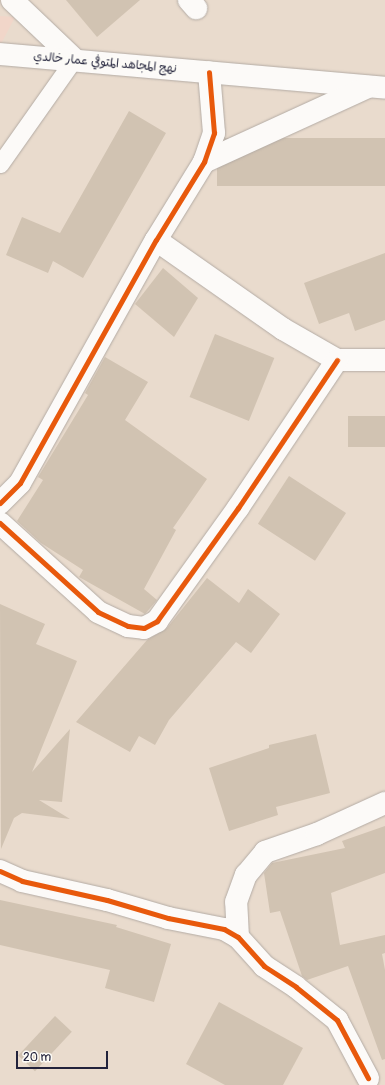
<!DOCTYPE html>
<html>
<head>
<meta charset="utf-8">
<style>
  body { margin:0 }
  #map { position:relative; width:385px; height:1085px; overflow:hidden; background:#e9dbcd; font-family:Pangolin,"Playpen Sans Arabic",sans-serif }
  div>[style] { position:absolute }
  .built>* { inset:0; background:#f1d6c9 }
  .building>* { inset:0; background:#d1c3b2; transform-origin:0 0 }
  .roads { filter:drop-shadow(0 0 1px #b3aba4) drop-shadow(0 0 1px #b3aba4) }
  .service>* { height:17px; margin:-8.5px; padding:0 8.5px; transform-origin:8.5px; border-radius:8.5px; background:#fcfaf8 }
  .minor>* { height:22px; margin:-11px; padding:0 11px; transform-origin:11px; border-radius:11px; background:#fcfaf8 }
  .cycleway>* { height:5px; margin:-2.5px; padding:0 2.5px; transform-origin:2.5px; border-radius:2.5px; background:#e8590c }
  span { translate:-50% -50%; white-space:nowrap; text-align:center; line-height:1.15; -webkit-text-stroke:3.5px #fdfcf7; paint-order:stroke }
  .street-label { font-size:12px; color:#22223b }
  .scale { position:absolute; left:16px; top:1051px; width:92px; height:18px; box-sizing:border-box; border:2px solid #22223b; border-top:0; padding-left:5px; font-size:12px; line-height:14px; white-space:nowrap; color:#22223b; -webkit-text-stroke:3px #fdfcf7; paint-order:stroke }
</style>
</head>
<body>
<div id="map">
  <div class="built">
    <div style="clip-path:polygon(0 16px,15px 17px,0 46px)"></div>
  </div>
  <div class="building">
    <div style="clip-path:polygon(66px 0,140px 0,97px 37px)"></div>
    <div style="clip-path:polygon(129px 111px,166px 133px,83px 278px,53px 261px,48px 273px,6px 255px,22px 217px,60px 233px)"></div>
    <div style="left:385px;top:138px;width:48px;height:168px;rotate:90deg"></div>
    <div style="clip-path:polygon(385px 253px,385px 320px,355px 331px,349px 313px,319px 324px,304px 283px)"></div>
    <div style="clip-path:polygon(163px 268px,198px 298px,174px 337px,135px 304px)"></div>
    <div style="left:215px;top:334px;width:64px;height:68px;rotate:22deg"></div>
    <div style="clip-path:polygon(105px 357px,148px 382px,125px 420px,207px 479px,173px 528px,176px 530px,144px 589px,157px 600px,145px 614px,79px 577px,83px 570px,41px 543px,17px 521px,43px 480px,38px 477px,88px 395px,85px 393px)"></div>
    <div style="left:348px;top:416px;width:37px;height:31px"></div>
    <div style="left:289px;top:476px;width:68px;height:57px;rotate:33deg"></div>
    <div style="clip-path:polygon(207px 578px,239px 603px,248px 589px,280px 614px,251px 653px,236px 642px,169px 720px,155px 745px,139px 736px,130px 752px,76px 722px,147px 640px,167px 628px)"></div>
    <div style="clip-path:polygon(0 604px,45px 624px,36px 644px,77px 661px,32px 772px,70px 729px,62px 802px,39px 800px,70px 819px,22px 813px,14px 818px,1px 849px)"></div>
    <div style="clip-path:polygon(316px 734px,330px 793px,276px 807px,278px 815px,229px 831px,209px 768px,269px 748px,269px 745px)"></div>
    <div style="clip-path:polygon(385px 826px,385px 873px,331px 893px,340px 945px,385px 935px,385px 953px,382px 954px,385px 970px,385px 1059px,382px 1060px,348px 966px,307px 980px,302px 976px,280px 911px,270px 913px,264px 873px,272px 863px,345px 848px,342px 841px)"></div>
    <div style="clip-path:polygon(0 900px,117px 925px,116px 927px,171px 944px,154px 1002px,105px 988px,110px 970px,0 945px)"></div>
    <div style="clip-path:polygon(219px 1002px,303px 1048px,283px 1085px,225px 1085px,186px 1064px)"></div>
    <div style="left:55px;top:1016px;width:23px;height:54px;rotate:43deg"></div>
  </div>
  <div class="roads">
    <div class="service">
      <div style="left:0;top:164px;width:128px;rotate:-54.8deg"></div>
    </div>
    <div class="minor">
      <div style="left:12px;top:0;width:86px;rotate:43.6deg"></div>
      <div style="left:189px;top:0;width:11px;rotate:49deg"></div>
      <div style="left:0;top:54px;width:386px;rotate:5deg"></div>
      <div style="left:204px;top:162px;width:180px;rotate:-24.6deg"></div>
      <div style="left:156px;top:240px;width:155px;rotate:35deg"></div>
      <div style="left:283px;top:329px;width:62px;rotate:29.9deg"></div>
      <div style="left:337px;top:360px;width:48px"></div>
      <div style="left:0;top:503px;width:28px;rotate:-45deg"></div>
      <div style="left:20px;top:483px;width:278px;rotate:-60.8deg"></div>
      <div style="left:156px;top:240px;width:92px;rotate:-58.4deg"></div>
      <div style="left:204px;top:162px;width:31px;rotate:-71deg"></div>
      <div style="left:214px;top:133px;width:61px;rotate:-94.7deg"></div>
      <div style="left:0;top:523px;width:132px;rotate:42.2deg"></div>
      <div style="left:98px;top:612px;width:33px;rotate:25deg"></div>
      <div style="left:128px;top:626px;width:16px;rotate:7deg"></div>
      <div style="left:144px;top:628px;width:15px;rotate:-28deg"></div>
      <div style="left:157px;top:621px;width:139px;rotate:-54.4deg"></div>
      <div style="left:238px;top:508px;width:178px;rotate:-56.2deg"></div>
      <div style="left:0;top:871px;width:24px;rotate:24deg"></div>
      <div style="left:22px;top:881px;width:87px;rotate:12.6deg"></div>
      <div style="left:107px;top:900px;width:64px;rotate:16.4deg"></div>
      <div style="left:168px;top:918px;width:57px;rotate:11.1deg"></div>
      <div style="left:224px;top:929px;width:16px;rotate:30deg"></div>
      <div style="left:238px;top:937px;width:39px;rotate:48deg"></div>
      <div style="left:264px;top:966px;width:38px;rotate:33deg"></div>
      <div style="left:296px;top:987px;width:53px;rotate:38.8deg"></div>
      <div style="left:337px;top:1020px;width:66px;rotate:61.9deg"></div>
      <div style="left:238px;top:937px;width:35px;rotate:-93deg"></div>
      <div style="left:236px;top:902px;width:29px;rotate:-70deg"></div>
      <div style="left:246px;top:875px;width:30px;rotate:-50deg"></div>
      <div style="left:265px;top:852px;width:55px;rotate:-19.1deg"></div>
      <div style="left:317px;top:834px;width:75px;rotate:-24.5deg"></div>
    </div>
  </div>
  <div class="cycleway">
    <div style="left:0;top:503px;width:28px;rotate:-45deg"></div>
    <div style="left:20px;top:483px;width:278px;rotate:-60.8deg"></div>
    <div style="left:156px;top:240px;width:92px;rotate:-58.4deg"></div>
    <div style="left:204px;top:162px;width:31px;rotate:-71deg"></div>
    <div style="left:214px;top:133px;width:61px;rotate:-94.7deg"></div>
    <div style="left:0;top:523px;width:132px;rotate:42.2deg"></div>
    <div style="left:98px;top:612px;width:33px;rotate:25deg"></div>
    <div style="left:128px;top:626px;width:16px;rotate:7deg"></div>
    <div style="left:144px;top:628px;width:15px;rotate:-28deg"></div>
    <div style="left:157px;top:621px;width:139px;rotate:-54.4deg"></div>
    <div style="left:238px;top:508px;width:178px;rotate:-56.2deg"></div>
    <div style="left:0;top:871px;width:24px;rotate:24deg"></div>
    <div style="left:22px;top:881px;width:87px;rotate:12.6deg"></div>
    <div style="left:107px;top:900px;width:64px;rotate:16.4deg"></div>
    <div style="left:168px;top:918px;width:57px;rotate:11.1deg"></div>
    <div style="left:224px;top:929px;width:16px;rotate:30deg"></div>
    <div style="left:238px;top:937px;width:39px;rotate:48deg"></div>
    <div style="left:264px;top:966px;width:38px;rotate:33deg"></div>
    <div style="left:296px;top:987px;width:53px;rotate:38.8deg"></div>
    <div style="left:337px;top:1020px;width:66px;rotate:61.9deg"></div>
  </div>
  <div class="street-label">
    <span style="left:105px;top:63px;rotate:5deg">نهج المجاهد المتوفي عمار خالدي</span>
  </div>
  <div class="scale">20 m</div>
</div>
</body>
</html>
